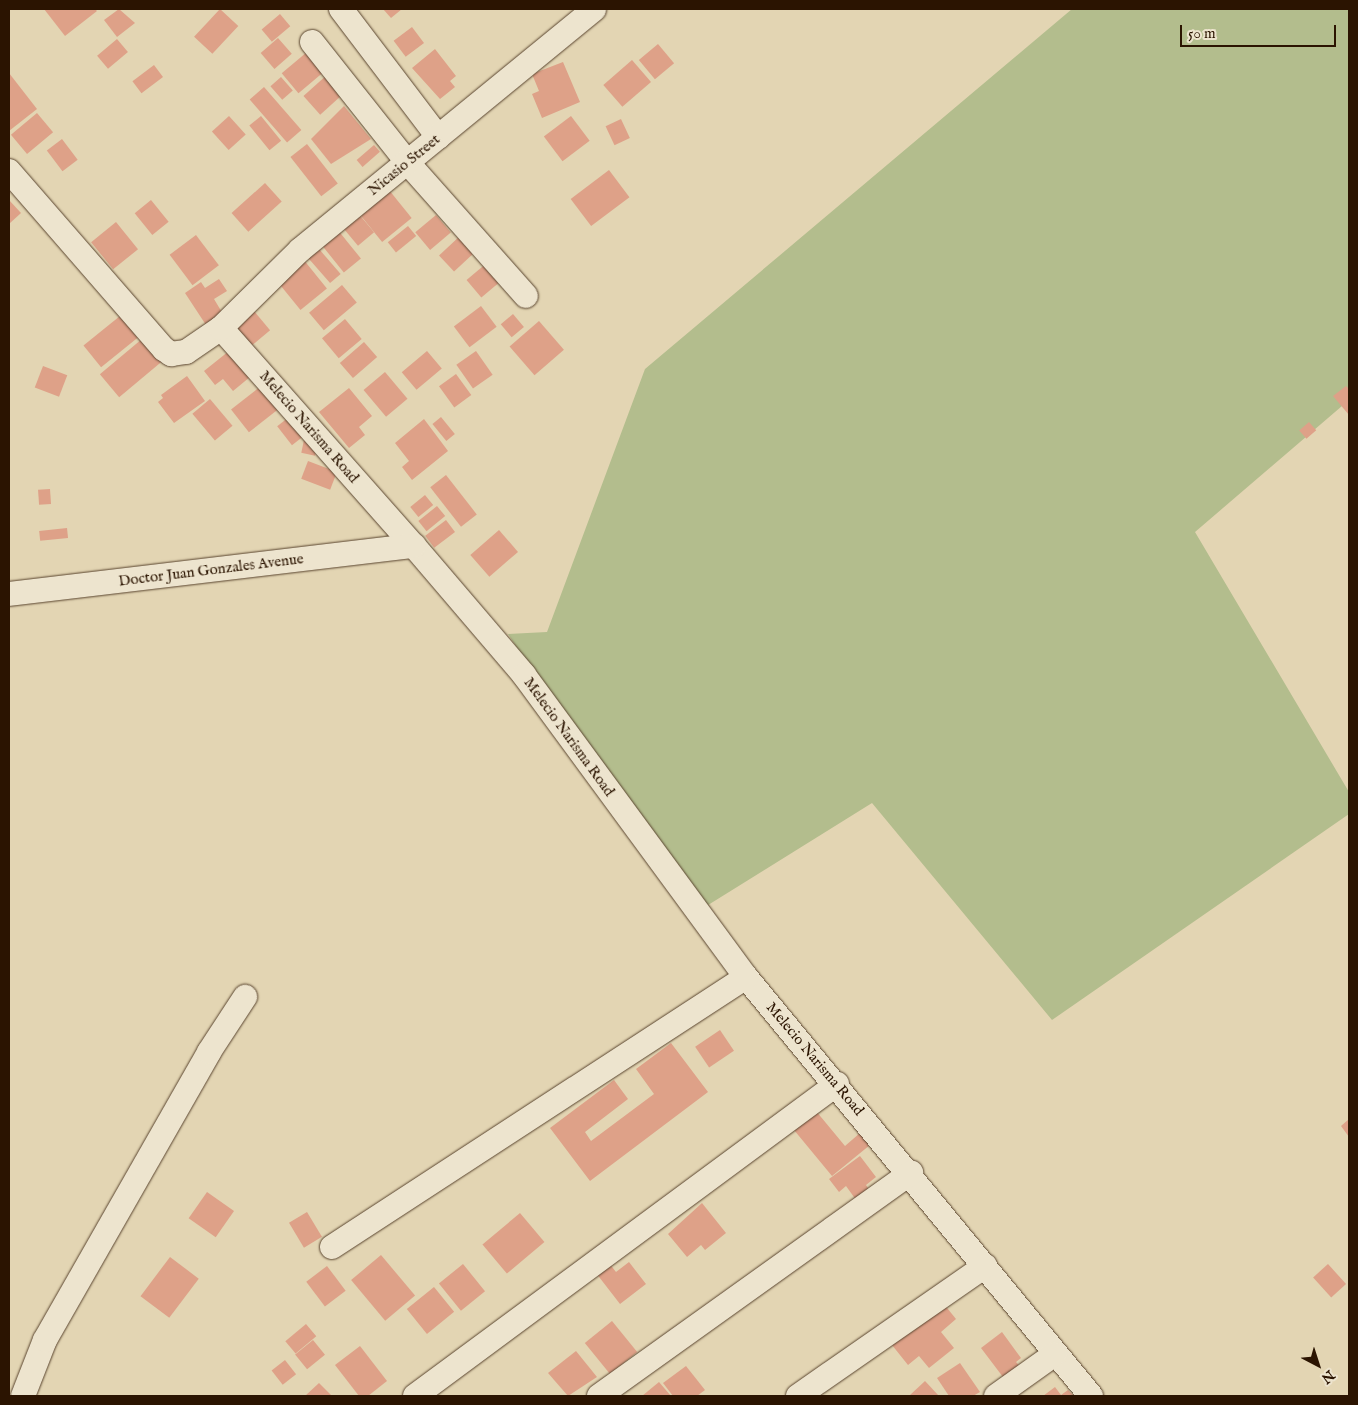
<!DOCTYPE html>
<html>
<head>
<meta charset="utf-8">
<style>
  body { margin:0 }
  #map { position:relative; width:1358px; height:1405px; overflow:hidden; background:#e3d5b3; font-family:"IM FELL English",serif }
  div>[style] { position:absolute }
  .green>* { inset:0; background:#b3bd8d }
  .building>* { inset:0; background:#dea188; transform-origin:0 0 }
  .roads { filter:drop-shadow(0 0 1px #59442e) drop-shadow(0 0 1px #59442e) }
  .minor>* { height:24px; margin:-12px; padding:0 12px; transform-origin:12px; border-radius:12px; background:#ede4ce }
  span { translate:-50% -50%; white-space:nowrap; text-align:center; line-height:1.15; -webkit-text-stroke:4px #ede4ce; paint-order:stroke }
  .street-label { font-size:15px; color:#2b1401 }
  .frame { position:absolute; inset:0; border:10px solid #2b1401; pointer-events:none }
  .north { position:absolute; left:1293px; top:1340px; width:50px; height:50px; -webkit-text-stroke:4px #ede4ce; paint-order:stroke; rotate:140deg; font-size:14px; font-weight:700; line-height:20px; text-align:center; color:#2b1401 }
  .north::after { content:''; display:block; margin:auto; width:18px; height:22px; background:#2b1401; clip-path:polygon(50% 0,100% 100%,50% 72%,0 100%) }
  .scale { position:absolute; left:1180px; top:25px; width:156px; height:22px; box-sizing:border-box; border:2px solid #2b1401; border-top:0; padding-left:6px; font-size:15px; line-height:18px; white-space:nowrap; color:#2b1401; -webkit-text-stroke:4px #ede4ce; paint-order:stroke }
</style>
</head>
<body>
<div id="map">
  <div class="green">
    <div style="clip-path:polygon(1072px 9px,1349px 9px,1349px 400px,1195px 532px,1349px 792px,1349px 814px,1052px 1020px,872px 803px,692px 915px,508px 634px,547px 632px,645px 369px)"></div>
  </div>
  <div class="building">
    <div style="clip-path:polygon(44px 9px,95px 9px,97px 11px,65px 36px)"></div>
    <div style="clip-path:polygon(119px 9px,135px 23px,117px 37px,104px 20px)"></div>
    <div style="left:220px;top:9px;width:25px;height:38px;rotate:43deg"></div>
    <div style="clip-path:polygon(383px 9px,402px 9px,391px 18px)"></div>
    <div style="left:280px;top:14px;width:16px;height:24px;rotate:50deg"></div>
    <div style="left:412px;top:27px;width:20px;height:23px;rotate:53deg"></div>
    <div style="left:278px;top:38px;width:21px;height:23px;rotate:49deg"></div>
    <div style="left:117px;top:39px;width:17px;height:26px;rotate:50deg"></div>
    <div style="left:658px;top:44px;width:25px;height:25px;rotate:50deg"></div>
    <div style="clip-path:polygon(435px 49px,456px 76px,450px 81px,455px 87px,440px 99px,412px 68px)"></div>
    <div style="left:307px;top:52px;width:26px;height:33px;rotate:50deg"></div>
    <div style="left:632px;top:60px;width:29px;height:38px;rotate:49deg"></div>
    <div style="clip-path:polygon(563px 62px,580px 102px,542px 118px,532px 94px,539px 91px,532px 74px)"></div>
    <div style="left:154px;top:65px;width:15px;height:27px;rotate:53deg"></div>
    <div style="clip-path:polygon(9px 73px,37px 109px,9px 131px)"></div>
    <div style="left:328px;top:74px;width:25px;height:33px;rotate:48deg"></div>
    <div style="left:281px;top:77px;width:18px;height:14px;rotate:49deg"></div>
    <div style="left:264px;top:87px;width:57px;height:19px;rotate:49deg"></div>
    <div style="clip-path:polygon(344px 106px,371px 139px,331px 164px,311px 139px)"></div>
    <div style="left:37px;top:113px;width:25px;height:34px;rotate:50deg"></div>
    <div style="left:229px;top:116px;width:25px;height:23px;rotate:48deg"></div>
    <div style="left:261px;top:116px;width:32px;height:15px;rotate:51deg"></div>
    <div style="left:571px;top:116px;width:31px;height:34px;rotate:53deg"></div>
    <div style="left:621px;top:119px;width:21px;height:17px;rotate:65deg"></div>
    <div style="left:62px;top:139px;width:26px;height:19px;rotate:53deg"></div>
    <div style="left:307px;top:144px;width:50px;height:21px;rotate:52deg"></div>
    <div style="left:374px;top:145px;width:9px;height:23px;rotate:49deg"></div>
    <div style="left:609px;top:170px;width:34px;height:48px;rotate:53deg"></div>
    <div style="left:265px;top:183px;width:25px;height:45px;rotate:48deg"></div>
    <div style="left:389px;top:190px;width:36px;height:38px;rotate:51deg"></div>
    <div style="clip-path:polygon(9px 200px,21px 213px,9px 224px)"></div>
    <div style="left:151px;top:200px;width:28px;height:21px;rotate:51deg"></div>
    <div style="left:358px;top:213px;width:25px;height:21px;rotate:50deg"></div>
    <div style="left:436px;top:215px;width:23px;height:27px;rotate:50deg"></div>
    <div style="left:116px;top:222px;width:35px;height:32px;rotate:51deg"></div>
    <div style="left:408px;top:226px;width:13px;height:26px;rotate:51deg"></div>
    <div style="left:337px;top:229px;width:38px;height:22px;rotate:51deg"></div>
    <div style="left:196px;top:235px;width:38px;height:33px;rotate:53deg"></div>
    <div style="left:461px;top:235px;width:22px;height:30px;rotate:47deg"></div>
    <div style="left:319px;top:249px;width:33px;height:14px;rotate:49deg"></div>
    <div style="left:303px;top:259px;width:38px;height:34px;rotate:51deg"></div>
    <div style="left:488px;top:262px;width:23px;height:28px;rotate:50deg"></div>
    <div style="clip-path:polygon(219px 279px,227px 291px,214px 299px,223px 314px,206px 325px,185px 293px,201px 282px,205px 288px)"></div>
    <div style="left:342px;top:285px;width:23px;height:43px;rotate:50deg"></div>
    <div style="left:481px;top:306px;width:26px;height:34px;rotate:53deg"></div>
    <div style="left:254px;top:311px;width:25px;height:24px;rotate:50deg"></div>
    <div style="left:513px;top:314px;width:17px;height:16px;rotate:50deg"></div>
    <div style="left:120px;top:316px;width:28px;height:47px;rotate:51deg"></div>
    <div style="left:345px;top:319px;width:26px;height:30px;rotate:50deg"></div>
    <div style="left:539px;top:321px;width:38px;height:39px;rotate:49deg"></div>
    <div style="left:142px;top:339px;width:30px;height:55px;rotate:50deg"></div>
    <div style="left:364px;top:342px;width:20px;height:32px;rotate:49deg"></div>
    <div style="clip-path:polygon(229px 351px,250px 377px,233px 391px,223px 379px,215px 385px,204px 371px)"></div>
    <div style="left:427px;top:351px;width:23px;height:33px;rotate:50deg"></div>
    <div style="left:476px;top:351px;width:29px;height:24px;rotate:55deg"></div>
    <div style="left:43px;top:366px;width:26px;height:23px;rotate:21deg"></div>
    <div style="left:385px;top:372px;width:35px;height:28px;rotate:50deg"></div>
    <div style="left:456px;top:374px;width:26px;height:21px;rotate:54deg"></div>
    <div style="clip-path:polygon(187px 376px,205px 401px,174px 423px,158px 402px,163px 398px,161px 395px)"></div>
    <div style="left:261px;top:386px;width:29px;height:38px;rotate:52deg"></div>
    <div style="clip-path:polygon(1346px 386px,1349px 389px,1349px 415px,1333px 396px)"></div>
    <div style="clip-path:polygon(349px 388px,372px 416px,359px 427px,365px 435px,349px 448px,319px 412px)"></div>
    <div style="left:210px;top:399px;width:35px;height:23px;rotate:50deg"></div>
    <div style="left:289px;top:417px;width:24px;height:15px;rotate:52deg"></div>
    <div style="left:441px;top:417px;width:22px;height:11px;rotate:51deg"></div>
    <div style="clip-path:polygon(424px 419px,448px 451px,412px 480px,402px 467px,409px 461px,395px 443px)"></div>
    <div style="left:1309px;top:422px;width:11px;height:13px;rotate:49deg"></div>
    <div style="left:304px;top:440px;width:14px;height:13px;rotate:12deg"></div>
    <div style="left:308px;top:461px;width:31px;height:19px;rotate:21deg"></div>
    <div style="left:446px;top:475px;width:50px;height:20px;rotate:52deg"></div>
    <div style="left:50px;top:489px;width:15px;height:12px;rotate:86deg"></div>
    <div style="left:425px;top:495px;width:13px;height:19px;rotate:51deg"></div>
    <div style="left:437px;top:506px;width:13px;height:24px;rotate:51deg"></div>
    <div style="left:446px;top:520px;width:15px;height:26px;rotate:53deg"></div>
    <div style="left:67px;top:528px;width:10px;height:28px;rotate:84deg"></div>
    <div style="left:499px;top:530px;width:29px;height:38px;rotate:49deg"></div>
    <div style="left:720px;top:1030px;width:25px;height:30px;rotate:56deg"></div>
    <div style="clip-path:polygon(671px 1043px,708px 1092px,590px 1181px,550px 1128px,614px 1080px,628px 1099px,585px 1132px,591px 1141px,654px 1094px,636px 1069px)"></div>
    <div style="clip-path:polygon(816px 1111px,845px 1146px,860px 1133px,870px 1145px,832px 1176px,794px 1130px)"></div>
    <div style="clip-path:polygon(1349px 1119px,1349px 1137px,1341px 1126px)"></div>
    <div style="clip-path:polygon(860px 1156px,876px 1177px,866px 1185px,872px 1194px,859px 1204px,846px 1186px,839px 1192px,829px 1179px)"></div>
    <div style="left:207px;top:1192px;width:33px;height:32px;rotate:35deg"></div>
    <div style="clip-path:polygon(702px 1203px,726px 1233px,705px 1250px,701px 1245px,687px 1257px,668px 1234px)"></div>
    <div style="left:307px;top:1212px;width:29px;height:21px;rotate:59deg"></div>
    <div style="left:520px;top:1213px;width:38px;height:49px;rotate:50deg"></div>
    <div style="left:381px;top:1255px;width:53px;height:39px;rotate:50deg"></div>
    <div style="left:170px;top:1257px;width:36px;height:49px;rotate:37deg"></div>
    <div style="clip-path:polygon(629px 1262px,646px 1284px,620px 1304px,596px 1273px,609px 1263px,616px 1272px)"></div>
    <div style="left:463px;top:1264px;width:35px;height:31px;rotate:51deg"></div>
    <div style="left:1328px;top:1264px;width:27px;height:20px;rotate:48deg"></div>
    <div style="left:327px;top:1266px;width:31px;height:26px;rotate:53deg"></div>
    <div style="left:434px;top:1287px;width:32px;height:35px;rotate:51deg"></div>
    <div style="clip-path:polygon(943px 1303px,956px 1319px,941px 1332px,954px 1348px,929px 1368px,919px 1356px,908px 1365px,892px 1345px)"></div>
    <div style="left:612px;top:1321px;width:40px;height:35px;rotate:51deg"></div>
    <div style="left:306px;top:1324px;width:16px;height:27px;rotate:50deg"></div>
    <div style="clip-path:polygon(1002px 1332px,1021px 1358px,1016px 1362px,1022px 1369px,1006px 1381px,981px 1348px)"></div>
    <div style="left:313px;top:1340px;width:19px;height:23px;rotate:51deg"></div>
    <div style="clip-path:polygon(360px 1346px,387px 1381px,368px 1396px,359px 1396px,335px 1365px)"></div>
    <div style="clip-path:polygon(576px 1351px,597px 1377px,568px 1396px,548px 1373px)"></div>
    <div style="left:285px;top:1360px;width:18px;height:17px;rotate:52deg"></div>
    <div style="clip-path:polygon(960px 1363px,980px 1392px,973px 1396px,949px 1396px,937px 1378px)"></div>
    <div style="clip-path:polygon(686px 1366px,705px 1390px,697px 1396px,673px 1396px,663px 1383px)"></div>
    <div style="clip-path:polygon(925px 1381px,939px 1396px,909px 1396px)"></div>
    <div style="clip-path:polygon(659px 1382px,671px 1396px,642px 1396px)"></div>
    <div style="clip-path:polygon(319px 1383px,332px 1396px,305px 1396px)"></div>
    <div style="clip-path:polygon(1055px 1387px,1061px 1395px,1068px 1390px,1074px 1396px,1043px 1396px)"></div>
  </div>
  <div class="roads">
    <div class="minor">
      <div style="left:341px;top:9px;width:161px;rotate:52.8deg"></div>
      <div style="left:312px;top:42px;width:153px;rotate:51.6deg"></div>
      <div style="left:407px;top:162px;width:179px;rotate:48.4deg"></div>
      <div style="left:9px;top:171px;width:236px;rotate:49deg"></div>
      <div style="left:164px;top:349px;width:9px;rotate:36deg"></div>
      <div style="left:171px;top:354px;width:15px;rotate:-8deg"></div>
      <div style="left:186px;top:352px;width:42px;rotate:-34.4deg"></div>
      <div style="left:221px;top:328px;width:291px;rotate:48.5deg"></div>
      <div style="left:414px;top:546px;width:170px;rotate:49.5deg"></div>
      <div style="left:524px;top:675px;width:375px;rotate:53.7deg"></div>
      <div style="left:746px;top:977px;width:543px;rotate:50.53deg"></div>
      <div style="left:221px;top:328px;width:111px;rotate:-44.6deg"></div>
      <div style="left:300px;top:250px;width:380px;rotate:-39.3deg"></div>
      <div style="left:9px;top:594px;width:408px;rotate:-6.8deg"></div>
      <div style="left:332px;top:1247px;width:494px;rotate:-33.1deg"></div>
      <div style="left:23px;top:1396px;width:60px;rotate:-68.6deg"></div>
      <div style="left:45px;top:1340px;width:331px;rotate:-60.3deg"></div>
      <div style="left:209px;top:1052px;width:66px;rotate:-56.8deg"></div>
      <div style="left:415px;top:1396px;width:525px;rotate:-36.48deg"></div>
      <div style="left:599px;top:1396px;width:384px;rotate:-35.6deg"></div>
      <div style="left:798px;top:1396px;width:228px;rotate:-34.8deg"></div>
      <div style="left:996px;top:1396px;width:72px;rotate:-35.4deg"></div>
    </div>
  </div>
  <div class="street-label">
    <span style="left:404px;top:165px;rotate:-39deg">Nicasio Street</span>
    <span style="left:309px;top:427px;rotate:49deg">Melecio Narisma Road</span>
    <span style="left:211px;top:570px;rotate:-7deg">Doctor Juan Gonzales Avenue</span>
    <span style="left:569px;top:737px;rotate:54deg">Melecio Narisma Road</span>
    <span style="left:815px;top:1059px;rotate:50deg">Melecio Narisma Road</span>
  </div>
  <div class="frame"></div>
  <div class="north">N</div>
  <div class="scale">50 m</div>
</div>
</body>
</html>
